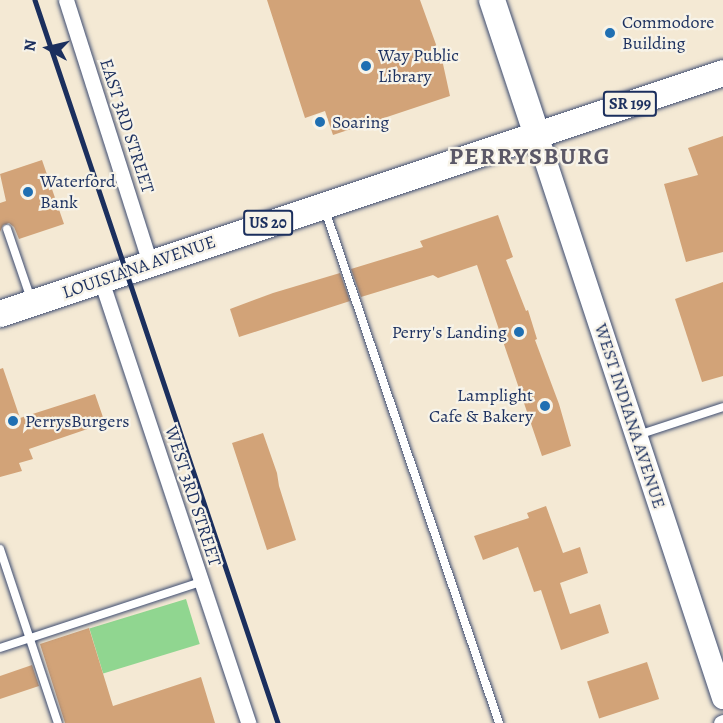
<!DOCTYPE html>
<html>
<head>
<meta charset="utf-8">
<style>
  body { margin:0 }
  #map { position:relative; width:723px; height:723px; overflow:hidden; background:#f4e9d4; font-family:Alegreya,serif }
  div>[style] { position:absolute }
  .green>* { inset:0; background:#90d690; transform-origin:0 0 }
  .building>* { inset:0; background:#d2a378; transform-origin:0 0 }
  .roads { filter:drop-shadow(0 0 2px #3c4b70) drop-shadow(0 0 2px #3c4b70) }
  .service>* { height:8px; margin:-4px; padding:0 4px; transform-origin:4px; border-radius:4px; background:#fff }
  .minor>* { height:15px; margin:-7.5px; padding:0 7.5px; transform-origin:7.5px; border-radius:7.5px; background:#fff }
  .secondary>* { height:22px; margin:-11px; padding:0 11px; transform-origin:11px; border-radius:11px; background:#fff }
  .primary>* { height:26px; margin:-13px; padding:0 13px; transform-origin:13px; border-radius:13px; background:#fff }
  .rail>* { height:4.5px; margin:-2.25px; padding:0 2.25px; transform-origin:2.25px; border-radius:2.25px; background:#1b2f5e }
  .dots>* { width:16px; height:16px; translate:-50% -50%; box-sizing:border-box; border:3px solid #f7f3e8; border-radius:50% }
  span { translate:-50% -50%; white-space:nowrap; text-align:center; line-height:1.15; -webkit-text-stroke:4.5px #f7f3e8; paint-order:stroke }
  .shield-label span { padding:2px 4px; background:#f7f3e8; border:2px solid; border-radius:4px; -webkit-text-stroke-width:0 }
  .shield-label { font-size:16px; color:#1b2f5e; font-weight:700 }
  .poi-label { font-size:18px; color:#1b2f5e }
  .left { translate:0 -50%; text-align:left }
  .right { translate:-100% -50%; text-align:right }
  .street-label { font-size:18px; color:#1b2f5e }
  .district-label { font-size:24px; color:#5b5867; font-weight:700; letter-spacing:1.5px }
  .north { position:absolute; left:18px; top:18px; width:60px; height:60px; -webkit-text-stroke:4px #f7f3e8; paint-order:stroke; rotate:278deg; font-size:16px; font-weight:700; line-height:24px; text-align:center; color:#1b2f5e }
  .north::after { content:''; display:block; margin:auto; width:21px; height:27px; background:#1b2f5e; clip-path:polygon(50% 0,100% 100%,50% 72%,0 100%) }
</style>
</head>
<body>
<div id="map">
  <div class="green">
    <div style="left:186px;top:599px;width:47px;height:101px;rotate:73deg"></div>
  </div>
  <div class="building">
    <div style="clip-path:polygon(267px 0,420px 0,443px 64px,450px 96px,333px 135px,325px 111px,305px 118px)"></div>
    <div style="clip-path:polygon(723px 136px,723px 252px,686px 262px,664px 184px,698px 175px,688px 148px)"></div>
    <div style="clip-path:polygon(42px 160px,64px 224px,19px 239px,14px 227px,9px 223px,3px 225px,0 232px,0 203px,6px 201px,0 174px)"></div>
    <div style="clip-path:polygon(498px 215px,513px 257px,506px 260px,526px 311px,528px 310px,537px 339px,535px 340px,559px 404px,571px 446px,542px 456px,477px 265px,438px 278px,433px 275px,361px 297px,351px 269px,423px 247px,420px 241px)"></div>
    <div style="clip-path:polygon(340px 273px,350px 301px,239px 337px,230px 309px,273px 293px)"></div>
    <div style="clip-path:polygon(723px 282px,723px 376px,702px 382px,675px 299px)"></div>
    <div style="clip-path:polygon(3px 368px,20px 418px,95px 394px,105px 423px,29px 449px,33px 459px,19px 463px,22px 471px,0 477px,0 369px)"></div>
    <div style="clip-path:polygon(263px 433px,277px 473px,279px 486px,296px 540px,267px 550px,232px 443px)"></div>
    <div style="clip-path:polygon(546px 506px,563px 553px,580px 547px,588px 573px,560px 583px,570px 614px,600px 604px,609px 633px,561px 650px,541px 590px,534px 592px,518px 547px,483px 560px,474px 536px,529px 518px,527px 513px)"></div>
    <div style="clip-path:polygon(89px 628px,113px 706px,201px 677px,215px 723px,65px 723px,40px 644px)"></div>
    <div style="left:647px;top:662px;width:39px;height:63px;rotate:72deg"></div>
    <div style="clip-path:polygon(32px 665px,39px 686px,0 699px,0 676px)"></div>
  </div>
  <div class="roads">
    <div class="service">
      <div style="left:325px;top:210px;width:542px;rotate:71.26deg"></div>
      <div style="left:7px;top:229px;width:74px;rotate:71.1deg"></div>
      <div style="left:638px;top:435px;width:89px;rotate:-18.2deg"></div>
      <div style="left:0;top:549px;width:183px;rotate:71.6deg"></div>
      <div style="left:0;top:648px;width:212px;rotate:-18.2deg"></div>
    </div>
    <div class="minor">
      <div style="left:66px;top:0;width:277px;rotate:72.3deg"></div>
      <div style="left:101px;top:280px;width:467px;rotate:71.6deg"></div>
      <div style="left:721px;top:723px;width:2px;rotate:-27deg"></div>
    </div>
    <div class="secondary">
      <div style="left:537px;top:135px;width:593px;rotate:71.72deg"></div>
    </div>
    <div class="primary">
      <div style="left:492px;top:0;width:142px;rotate:71.6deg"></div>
      <div style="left:0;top:314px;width:762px;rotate:-18.43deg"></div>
    </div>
  </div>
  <div class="rail">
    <div style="left:35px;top:0;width:763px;rotate:71.42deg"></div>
  </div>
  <div class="dots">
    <div style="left:610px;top:33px;background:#1f6fb2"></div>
    <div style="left:366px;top:66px;background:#1f6fb2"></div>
    <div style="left:320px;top:122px;background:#1f6fb2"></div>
    <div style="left:28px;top:192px;background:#1f6fb2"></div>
    <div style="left:519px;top:332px;background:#1f6fb2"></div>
    <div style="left:545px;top:406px;background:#1f6fb2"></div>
    <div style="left:13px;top:421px;background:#1f6fb2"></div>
  </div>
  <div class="shield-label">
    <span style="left:630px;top:104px">SR 199</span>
    <span style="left:268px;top:223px">US 20</span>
  </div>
  <div class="poi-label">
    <span class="left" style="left:622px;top:33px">Commodore<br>Building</span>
    <span class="left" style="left:378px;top:66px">Way Public<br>Library</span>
    <span class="left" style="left:332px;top:122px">Soaring</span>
    <span class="left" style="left:40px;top:192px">Waterford<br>Bank</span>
    <span class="right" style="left:507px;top:332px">Perry's Landing</span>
    <span class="right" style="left:533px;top:406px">Lamplight<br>Cafe &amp; Bakery</span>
    <span class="left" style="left:25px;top:421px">PerrysBurgers</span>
  </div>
  <div class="street-label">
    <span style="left:127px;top:126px;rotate:72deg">EAST 3RD STREET</span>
    <span style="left:139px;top:267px;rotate:-19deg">LOUISIANA AVENUE</span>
    <span style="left:630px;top:416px;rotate:72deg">WEST INDIANA AVENUE</span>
    <span style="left:193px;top:496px;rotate:72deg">WEST 3RD STREET</span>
  </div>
  <div class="district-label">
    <span style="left:530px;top:157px">PERRYSBURG</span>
  </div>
  <div class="north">N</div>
</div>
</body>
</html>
